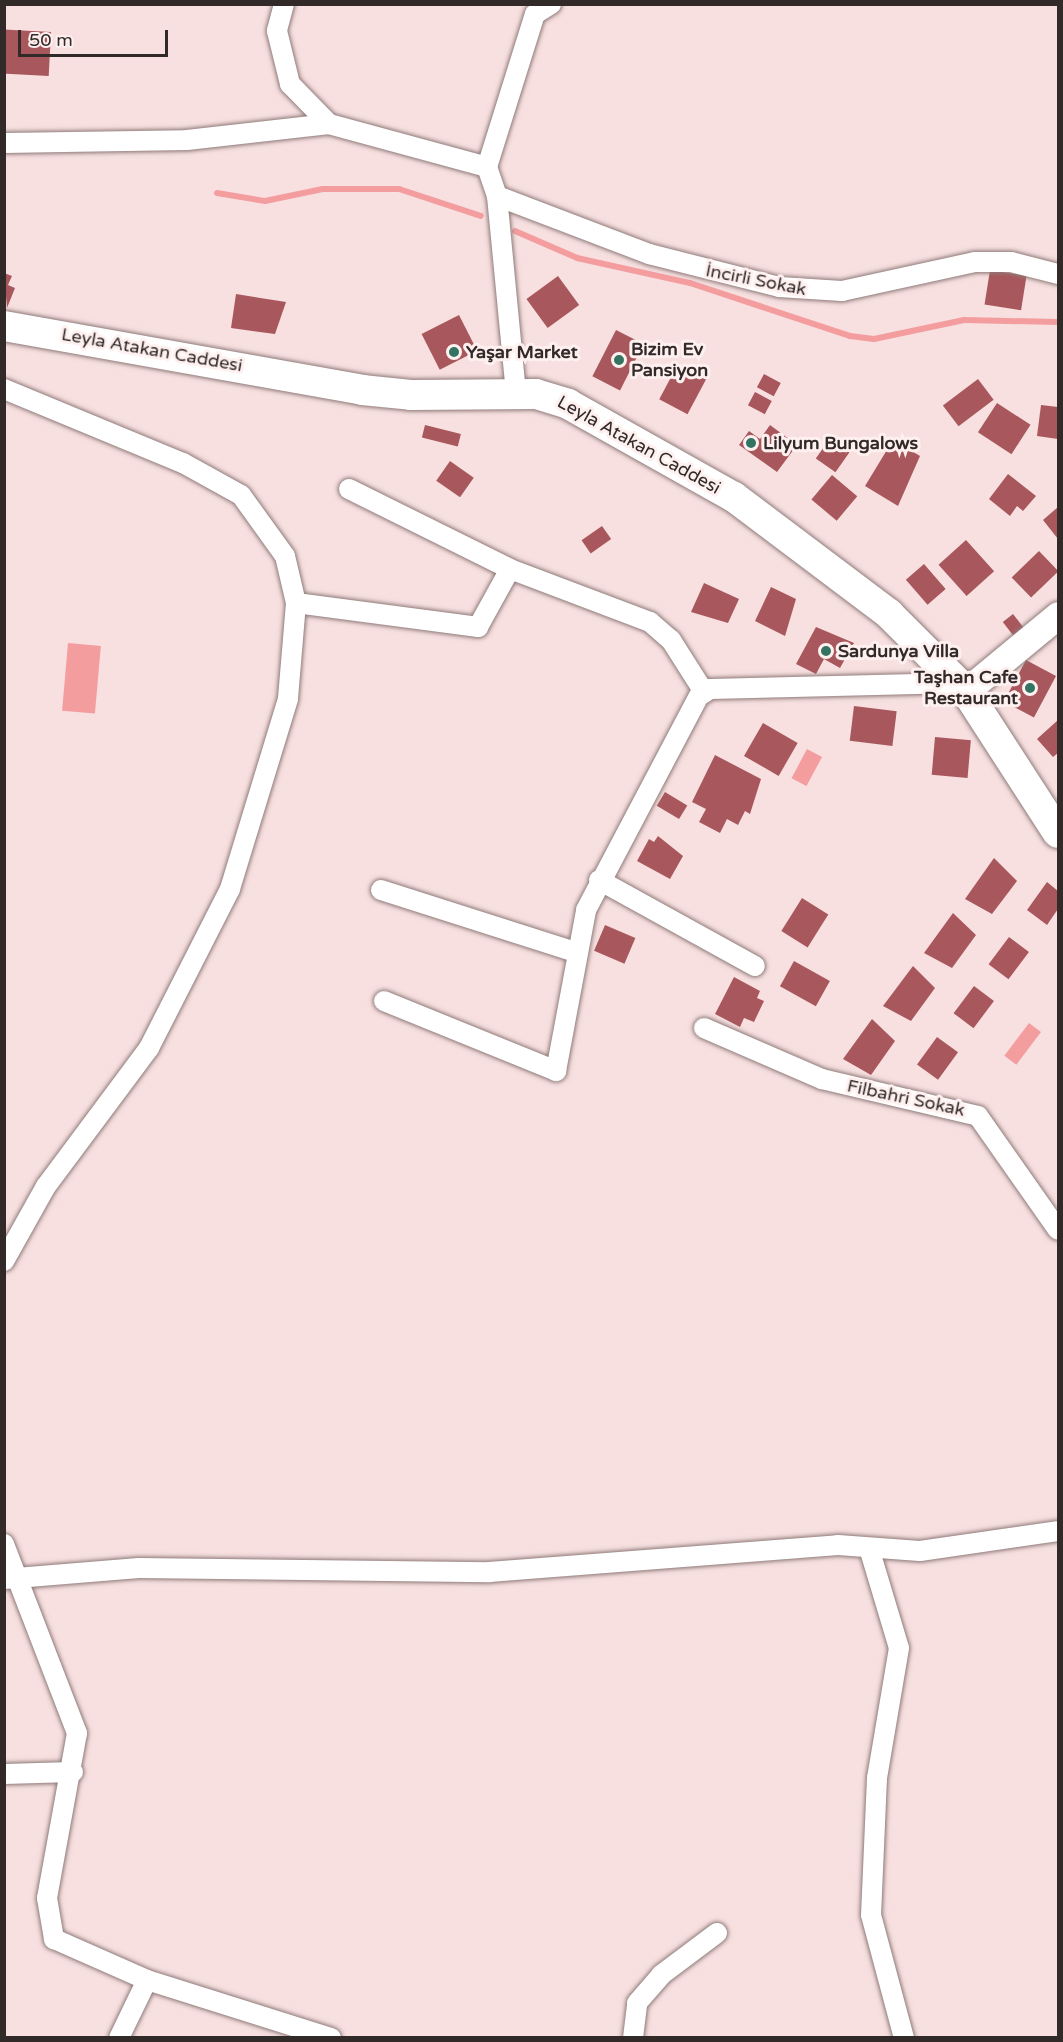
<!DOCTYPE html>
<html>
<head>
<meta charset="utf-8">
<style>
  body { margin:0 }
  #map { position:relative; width:1063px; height:2042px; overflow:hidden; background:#f8e0e0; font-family:"Varela Round",sans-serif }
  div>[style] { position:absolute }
  .water>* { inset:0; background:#f49d9f; transform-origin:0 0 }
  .stream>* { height:6px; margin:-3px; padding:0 3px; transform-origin:3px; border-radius:3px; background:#f49d9f }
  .building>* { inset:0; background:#a8585c; transform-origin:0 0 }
  .roads { filter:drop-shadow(0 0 2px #8f7a7a) drop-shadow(0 0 2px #8f7a7a) }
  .street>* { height:20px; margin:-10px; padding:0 10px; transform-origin:10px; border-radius:10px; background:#fff }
  .secondary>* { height:27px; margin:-13.5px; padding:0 13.5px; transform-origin:13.5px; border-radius:13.5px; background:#fff }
  .primary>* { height:30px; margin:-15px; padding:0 15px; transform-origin:15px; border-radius:15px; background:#fff }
  .dots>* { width:16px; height:16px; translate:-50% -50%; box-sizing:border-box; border:3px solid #fff0f0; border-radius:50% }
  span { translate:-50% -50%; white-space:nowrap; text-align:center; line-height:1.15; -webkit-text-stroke:6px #fff0f0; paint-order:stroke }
  .street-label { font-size:18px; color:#322929 }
  .poi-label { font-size:18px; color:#322929; font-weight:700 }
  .left { translate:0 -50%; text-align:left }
  .right { translate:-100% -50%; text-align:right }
  .frame { position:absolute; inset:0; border:6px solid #322929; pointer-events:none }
  .scale { position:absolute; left:18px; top:30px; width:150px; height:27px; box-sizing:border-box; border:3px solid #322929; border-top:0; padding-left:8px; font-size:18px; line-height:21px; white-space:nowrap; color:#322929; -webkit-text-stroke:4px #fff0f0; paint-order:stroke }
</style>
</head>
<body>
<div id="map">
  <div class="water">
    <div style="left:68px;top:643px;width:33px;height:68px;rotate:5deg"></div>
    <div style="left:807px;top:749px;width:17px;height:33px;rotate:28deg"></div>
    <div style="left:1029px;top:1023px;width:15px;height:41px;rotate:37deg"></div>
  </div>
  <div class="stream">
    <div style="left:217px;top:193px;width:49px;rotate:9.5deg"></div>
    <div style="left:265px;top:201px;width:59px;rotate:-11.7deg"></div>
    <div style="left:323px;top:189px;width:76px"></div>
    <div style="left:399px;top:189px;width:86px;rotate:18.2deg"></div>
    <div style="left:515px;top:231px;width:68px;rotate:23.5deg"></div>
    <div style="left:577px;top:258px;width:116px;rotate:12.5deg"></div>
    <div style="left:690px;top:283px;width:169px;rotate:18.3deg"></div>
    <div style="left:850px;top:336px;width:24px;rotate:7deg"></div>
    <div style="left:874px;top:339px;width:92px;rotate:-11.9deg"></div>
    <div style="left:964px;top:320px;width:94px;rotate:1.2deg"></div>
  </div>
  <div class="building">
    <div style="left:51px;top:32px;width:44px;height:47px;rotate:93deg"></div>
    <div style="left:990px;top:270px;width:37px;height:35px;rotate:9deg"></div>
    <div style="clip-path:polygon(4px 273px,12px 276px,8px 285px,15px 288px,7px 308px)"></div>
    <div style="left:558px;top:276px;width:36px;height:39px;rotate:54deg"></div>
    <div style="clip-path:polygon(236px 294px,286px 302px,275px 334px,231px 328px)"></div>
    <div style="left:459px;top:315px;width:40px;height:42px;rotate:63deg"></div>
    <div style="left:616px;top:330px;width:31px;height:52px;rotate:27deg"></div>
    <div style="left:678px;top:364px;width:32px;height:40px;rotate:28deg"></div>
    <div style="left:764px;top:374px;width:19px;height:15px;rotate:28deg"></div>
    <div style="left:978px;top:379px;width:26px;height:44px;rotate:53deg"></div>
    <div style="left:755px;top:392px;width:19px;height:15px;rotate:28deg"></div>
    <div style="left:997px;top:403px;width:40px;height:35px;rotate:33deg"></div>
    <div style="clip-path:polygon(1041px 405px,1058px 407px,1058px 439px,1037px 436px)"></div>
    <div style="left:425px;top:425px;width:37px;height:13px;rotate:14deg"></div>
    <div style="clip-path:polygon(770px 425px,797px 445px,777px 472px,739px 445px,749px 431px,760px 439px)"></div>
    <div style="left:833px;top:434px;width:24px;height:30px;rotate:35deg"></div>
    <div style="clip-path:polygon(893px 440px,920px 456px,898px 506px,865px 486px)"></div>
    <div style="left:450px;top:461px;width:29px;height:24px;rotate:35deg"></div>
    <div style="clip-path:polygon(1008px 474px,1036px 496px,1023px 511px,1017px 506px,1010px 516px,989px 499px)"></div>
    <div style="left:832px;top:475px;width:33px;height:32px;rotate:40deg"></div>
    <div style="clip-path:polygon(1058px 507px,1058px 539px,1043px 520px)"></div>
    <div style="left:602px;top:526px;width:16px;height:25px;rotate:55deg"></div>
    <div style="left:966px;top:540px;width:42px;height:37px;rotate:48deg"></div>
    <div style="left:1039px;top:551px;width:28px;height:38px;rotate:46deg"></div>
    <div style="left:924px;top:564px;width:33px;height:24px;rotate:49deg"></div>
    <div style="clip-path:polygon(704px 583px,739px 599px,728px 623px,691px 612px)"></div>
    <div style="clip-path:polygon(771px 587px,796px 599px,785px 636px,755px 621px)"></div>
    <div style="left:1013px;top:614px;width:18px;height:13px;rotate:52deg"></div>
    <div style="clip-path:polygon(816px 627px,854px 643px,840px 668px,824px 659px,816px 674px,796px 664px)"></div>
    <div style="left:1026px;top:660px;width:34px;height:47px;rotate:28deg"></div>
    <div style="left:854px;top:706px;width:43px;height:35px;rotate:7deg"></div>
    <div style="clip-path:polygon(1058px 720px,1058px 753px,1053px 757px,1037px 739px)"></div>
    <div style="left:763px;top:723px;width:40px;height:38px;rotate:30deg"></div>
    <div style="left:935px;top:737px;width:36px;height:38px;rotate:5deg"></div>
    <div style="clip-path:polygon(715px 755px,761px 779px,750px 814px,745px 811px,738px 825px,727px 819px,720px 833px,699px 822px,706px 809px,692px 802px)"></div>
    <div style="left:665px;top:792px;width:26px;height:16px;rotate:31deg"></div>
    <div style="clip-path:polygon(658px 836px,683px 856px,670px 879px,637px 861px,649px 839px,654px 842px)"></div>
    <div style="clip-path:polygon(994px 858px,1017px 881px,992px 914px,965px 899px)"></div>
    <div style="clip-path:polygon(1047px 882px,1058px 891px,1058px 909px,1047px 925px,1027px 910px)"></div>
    <div style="left:802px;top:898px;width:31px;height:39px;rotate:32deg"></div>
    <div style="clip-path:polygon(953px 913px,976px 935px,952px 968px,924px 953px)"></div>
    <div style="left:605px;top:925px;width:33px;height:28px;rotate:23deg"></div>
    <div style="left:1009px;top:937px;width:25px;height:34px;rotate:37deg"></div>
    <div style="left:794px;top:961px;width:41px;height:29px;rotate:29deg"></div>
    <div style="clip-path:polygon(913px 966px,935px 988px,911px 1021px,883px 1006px)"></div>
    <div style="clip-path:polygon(734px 977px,760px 991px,757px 998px,764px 1001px,754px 1022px,744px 1018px,740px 1027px,715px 1014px)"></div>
    <div style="left:974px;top:986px;width:25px;height:34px;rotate:37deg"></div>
    <div style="clip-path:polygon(872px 1019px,895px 1041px,871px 1075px,843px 1059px)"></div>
    <div style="left:937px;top:1037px;width:26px;height:34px;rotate:36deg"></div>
  </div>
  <div class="roads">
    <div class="street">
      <div style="left:284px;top:4px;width:28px;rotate:105deg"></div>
      <div style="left:277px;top:31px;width:55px;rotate:76.2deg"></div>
      <div style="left:290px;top:84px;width:56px;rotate:45.7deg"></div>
      <div style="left:329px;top:124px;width:164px;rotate:15.2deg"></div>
      <div style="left:487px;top:167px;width:31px;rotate:71deg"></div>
      <div style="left:497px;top:196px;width:198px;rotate:84.5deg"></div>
      <div style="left:4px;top:143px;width:183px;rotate:-0.9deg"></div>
      <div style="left:187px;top:140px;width:143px;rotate:-6.4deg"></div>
      <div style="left:487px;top:167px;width:160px;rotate:-72.6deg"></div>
      <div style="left:535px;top:14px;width:19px;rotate:-32deg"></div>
      <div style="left:497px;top:196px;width:163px;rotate:20.9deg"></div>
      <div style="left:649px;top:254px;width:134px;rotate:14.2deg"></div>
      <div style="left:779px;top:287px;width:63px;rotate:3.6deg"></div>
      <div style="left:842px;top:291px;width:136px;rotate:-12.3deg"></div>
      <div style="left:975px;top:262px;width:36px"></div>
      <div style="left:1011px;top:262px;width:49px;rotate:14.3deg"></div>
      <div style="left:4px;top:389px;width:194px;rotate:22.5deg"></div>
      <div style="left:183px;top:463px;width:66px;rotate:28.9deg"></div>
      <div style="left:241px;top:495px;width:75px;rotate:54.2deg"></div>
      <div style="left:285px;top:556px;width:48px;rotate:76.8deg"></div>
      <div style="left:296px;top:603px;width:96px;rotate:94.8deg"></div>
      <div style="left:288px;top:699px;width:199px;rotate:107deg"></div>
      <div style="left:230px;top:889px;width:178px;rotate:117deg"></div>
      <div style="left:149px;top:1048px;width:172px;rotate:126.7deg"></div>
      <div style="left:46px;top:1186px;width:86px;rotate:119.2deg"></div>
      <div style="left:349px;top:489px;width:180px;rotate:26.4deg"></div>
      <div style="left:296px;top:603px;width:184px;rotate:7.5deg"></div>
      <div style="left:478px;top:627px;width:66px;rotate:-61.1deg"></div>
      <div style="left:510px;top:569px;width:150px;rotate:20.7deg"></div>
      <div style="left:650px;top:622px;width:28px;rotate:41deg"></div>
      <div style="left:671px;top:640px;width:62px;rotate:57.6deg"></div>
      <div style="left:599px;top:880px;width:178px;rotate:28.9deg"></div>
      <div style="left:381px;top:890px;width:204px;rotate:17.7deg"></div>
      <div style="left:384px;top:1001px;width:186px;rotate:22.1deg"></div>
      <div style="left:556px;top:1071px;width:164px;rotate:-79.4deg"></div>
      <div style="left:586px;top:910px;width:242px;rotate:-62.2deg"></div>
      <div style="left:699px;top:696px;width:13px;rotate:-32deg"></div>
      <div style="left:710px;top:689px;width:248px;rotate:-1.4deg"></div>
      <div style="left:704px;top:1028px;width:129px;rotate:23.4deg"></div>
      <div style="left:822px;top:1079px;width:160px;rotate:13.3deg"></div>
      <div style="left:978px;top:1116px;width:139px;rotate:54.9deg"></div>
      <div style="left:4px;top:1544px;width:203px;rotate:68.9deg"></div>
      <div style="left:77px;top:1733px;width:168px;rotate:100.3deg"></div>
      <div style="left:47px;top:1898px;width:42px;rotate:80.3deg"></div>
      <div style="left:54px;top:1939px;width:102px;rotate:23.8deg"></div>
      <div style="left:147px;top:1980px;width:193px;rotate:17.5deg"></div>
      <div style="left:869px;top:1548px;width:104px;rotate:73.3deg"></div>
      <div style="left:899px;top:1648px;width:132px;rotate:99.6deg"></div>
      <div style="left:877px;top:1778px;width:137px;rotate:92.5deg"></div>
      <div style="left:871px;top:1915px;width:127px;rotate:75deg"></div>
      <div style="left:4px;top:1579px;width:135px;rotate:-4.7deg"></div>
      <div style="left:139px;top:1568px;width:350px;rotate:0.7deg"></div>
      <div style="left:489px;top:1572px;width:350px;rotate:-4.4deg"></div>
      <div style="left:838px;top:1545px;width:82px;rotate:4.2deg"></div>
      <div style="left:920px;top:1551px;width:139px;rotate:-8.2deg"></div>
      <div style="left:4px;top:1774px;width:69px;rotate:-1.7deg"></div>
      <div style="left:119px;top:2038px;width:64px;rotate:-64.2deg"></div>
      <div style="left:633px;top:2038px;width:35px;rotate:-83deg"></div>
      <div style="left:637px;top:2003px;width:37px;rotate:-49deg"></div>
      <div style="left:661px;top:1975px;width:70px;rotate:-36.9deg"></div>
    </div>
    <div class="secondary">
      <div style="left:966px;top:691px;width:119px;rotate:-39.6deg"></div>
    </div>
    <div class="primary">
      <div style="left:4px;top:326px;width:364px;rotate:10.1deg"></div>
      <div style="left:362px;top:390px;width:49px;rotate:5.8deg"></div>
      <div style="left:411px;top:395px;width:125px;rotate:-0.5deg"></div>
      <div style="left:536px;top:394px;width:34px;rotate:17deg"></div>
      <div style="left:568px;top:404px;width:190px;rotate:29.3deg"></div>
      <div style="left:734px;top:497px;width:194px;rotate:37deg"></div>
      <div style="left:889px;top:614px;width:109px;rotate:45deg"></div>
      <div style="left:966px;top:691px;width:169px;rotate:57.1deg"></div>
    </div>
  </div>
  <div class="dots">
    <div style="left:454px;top:352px;background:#337361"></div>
    <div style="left:619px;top:360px;background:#337361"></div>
    <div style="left:751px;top:443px;background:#337361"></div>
    <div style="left:826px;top:651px;background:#337361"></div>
    <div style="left:1030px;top:688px;background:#337361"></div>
  </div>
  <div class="street-label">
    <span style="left:756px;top:280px;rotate:11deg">İncirli Sokak</span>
    <span style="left:152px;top:350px;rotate:10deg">Leyla Atakan Caddesi</span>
    <span style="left:639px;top:445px;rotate:29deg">Leyla Atakan Caddesi</span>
    <span style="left:906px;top:1098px;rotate:12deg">Filbahri Sokak</span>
  </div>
  <div class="poi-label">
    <span class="left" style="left:631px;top:360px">Bizim Ev<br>Pansiyon</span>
    <span class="left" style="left:466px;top:352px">Yaşar Market</span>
    <span class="left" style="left:763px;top:443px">Lilyum Bungalows</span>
    <span class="left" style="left:838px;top:651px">Sardunya Villa</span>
    <span class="right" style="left:1018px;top:688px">Taşhan Cafe<br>Restaurant</span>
  </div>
  <div class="frame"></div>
  <div class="scale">50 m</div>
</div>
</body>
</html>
